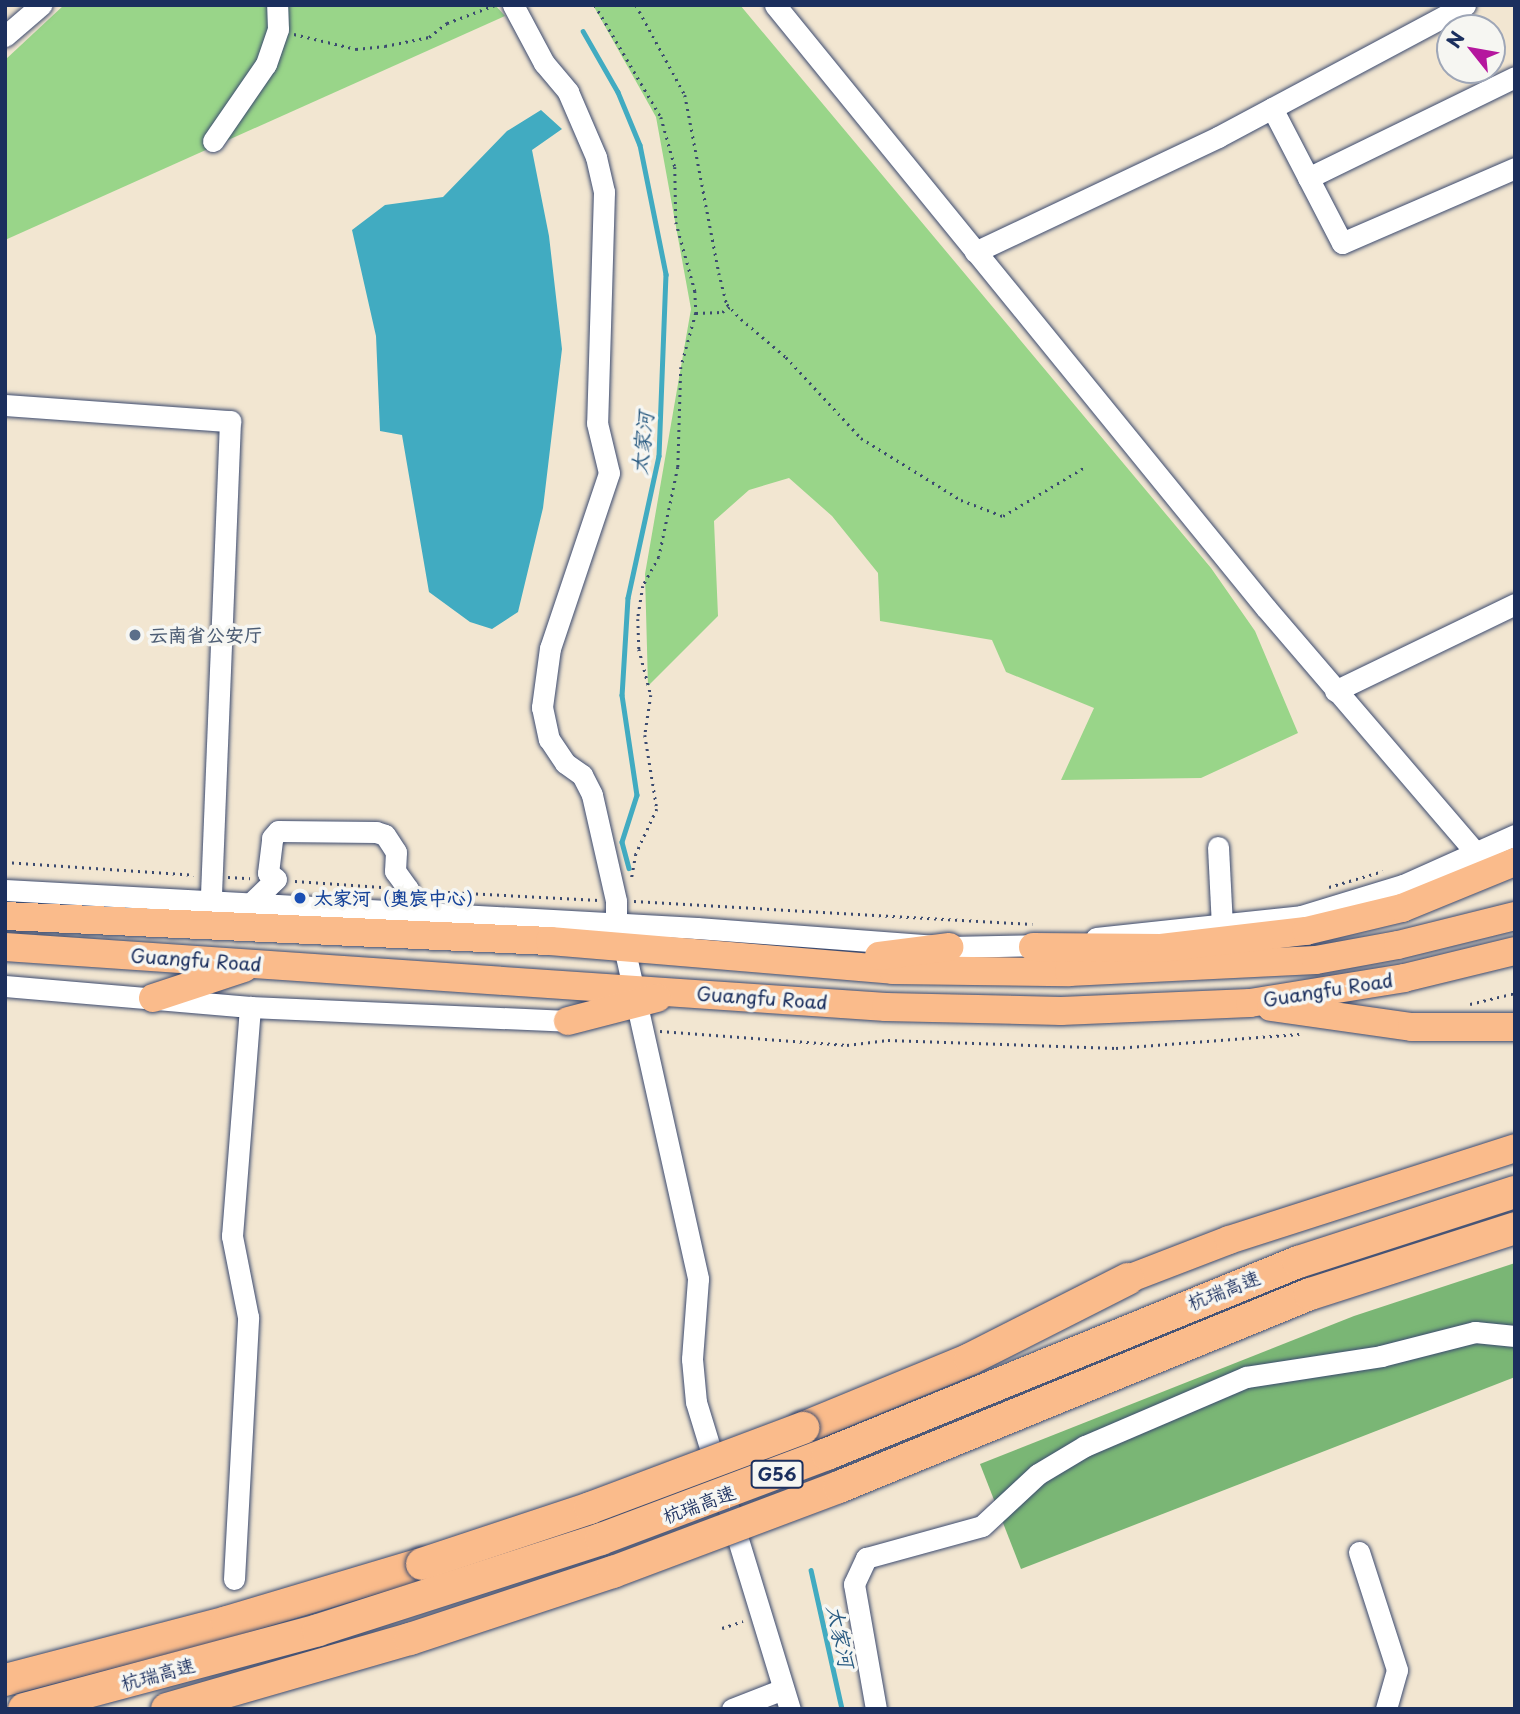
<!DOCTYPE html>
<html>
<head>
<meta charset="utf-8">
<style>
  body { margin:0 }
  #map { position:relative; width:1520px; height:1714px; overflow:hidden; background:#f2e6d1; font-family:"Playpen Sans","LXGW WenKai TC",sans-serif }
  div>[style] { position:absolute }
  .green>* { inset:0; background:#99d589 }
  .forest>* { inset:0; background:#7ab675 }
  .water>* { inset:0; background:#41abc1 }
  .stream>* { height:4.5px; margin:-2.25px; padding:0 2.25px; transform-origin:2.25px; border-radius:2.25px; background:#41abc1 }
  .path>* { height:2.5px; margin-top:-1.25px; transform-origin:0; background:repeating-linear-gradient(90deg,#3b4a6f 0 2px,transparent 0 7px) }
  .roads { filter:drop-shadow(0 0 2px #3b4a6f) drop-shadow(0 0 2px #3b4a6f) }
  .minor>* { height:21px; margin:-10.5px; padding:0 10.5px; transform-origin:10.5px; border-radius:10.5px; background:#fff }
  .major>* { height:28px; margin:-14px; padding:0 14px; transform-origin:14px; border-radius:14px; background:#fabb8b }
  .highway>* { height:32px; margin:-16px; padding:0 16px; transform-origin:16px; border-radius:16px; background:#fabb8b }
  .bridges { filter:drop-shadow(0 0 2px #3b4a6f) drop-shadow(0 0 2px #3b4a6f) }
  .highway-bridge>* { height:32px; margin:-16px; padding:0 16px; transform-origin:16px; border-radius:16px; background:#fabb8b }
  .dots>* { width:19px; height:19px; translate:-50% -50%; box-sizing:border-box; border:4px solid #f6f6f2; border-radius:50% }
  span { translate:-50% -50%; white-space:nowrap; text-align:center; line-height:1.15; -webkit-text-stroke:7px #f6f6f2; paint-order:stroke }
  .shield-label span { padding:2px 5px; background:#f6f6f2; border:2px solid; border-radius:5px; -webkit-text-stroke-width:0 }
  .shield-label { font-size:18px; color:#1b2f5e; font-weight:700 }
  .service-label { font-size:19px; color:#4e5e75; font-weight:700 }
  .left { translate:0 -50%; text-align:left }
  .transit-label { font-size:19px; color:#164399; font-weight:700 }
  .street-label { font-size:19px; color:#1b2f5e }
  .water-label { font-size:21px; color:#285a81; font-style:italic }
  .frame { position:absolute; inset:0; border:7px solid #1b2f5e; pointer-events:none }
  .north { position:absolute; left:1436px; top:14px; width:70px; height:70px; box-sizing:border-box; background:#f6f6f2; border:2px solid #9ea6b7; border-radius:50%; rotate:301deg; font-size:19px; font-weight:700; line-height:28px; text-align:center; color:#1b2f5e }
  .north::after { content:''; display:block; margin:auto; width:24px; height:32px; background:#b5179e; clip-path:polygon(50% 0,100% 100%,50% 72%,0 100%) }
</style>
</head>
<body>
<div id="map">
  <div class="green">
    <div style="clip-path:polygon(64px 5px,495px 5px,505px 16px,5px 240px,5px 60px)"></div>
    <div style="clip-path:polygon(593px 5px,740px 5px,1211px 568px,1255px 631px,1298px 733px,1201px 778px,1061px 780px,1094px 708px,1006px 672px,992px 640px,880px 621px,878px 573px,832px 516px,789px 478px,749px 490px,714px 521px,718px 616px,648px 686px,645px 574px,691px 309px,656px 117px)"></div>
  </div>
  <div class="forest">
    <div style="clip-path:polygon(1515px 1263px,1515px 1377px,1021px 1569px,980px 1464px,1354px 1316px)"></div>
  </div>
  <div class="water">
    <div style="clip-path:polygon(541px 110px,562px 129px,532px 150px,549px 236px,562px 349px,543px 508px,518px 612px,492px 629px,470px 622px,429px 592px,402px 435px,380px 431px,376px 336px,352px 230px,385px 205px,443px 197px,507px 131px)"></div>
  </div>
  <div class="stream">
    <div style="left:583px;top:31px;width:70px;rotate:60.2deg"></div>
    <div style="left:618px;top:92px;width:57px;rotate:67.5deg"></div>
    <div style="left:640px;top:145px;width:132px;rotate:78.6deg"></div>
    <div style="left:666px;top:274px;width:182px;rotate:92.2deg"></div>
    <div style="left:659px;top:456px;width:145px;rotate:102.3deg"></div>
    <div style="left:628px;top:598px;width:97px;rotate:93.5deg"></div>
    <div style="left:622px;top:695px;width:101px;rotate:81.5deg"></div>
    <div style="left:637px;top:795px;width:49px;rotate:107.7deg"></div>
    <div style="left:622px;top:842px;width:27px;rotate:75deg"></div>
    <div style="left:811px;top:1570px;width:142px;rotate:77.4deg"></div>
  </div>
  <div class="path">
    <div style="left:595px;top:5px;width:130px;rotate:59.5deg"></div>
    <div style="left:661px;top:117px;width:52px;rotate:74.4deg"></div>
    <div style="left:675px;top:167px;width:55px;rotate:89deg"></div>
    <div style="left:676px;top:222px;width:72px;rotate:74.6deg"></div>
    <div style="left:695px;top:291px;width:22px;rotate:87deg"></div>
    <div style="left:696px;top:313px;width:56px;rotate:105.5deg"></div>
    <div style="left:681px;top:367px;width:100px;rotate:91.7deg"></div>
    <div style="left:678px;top:467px;width:92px;rotate:101.9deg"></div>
    <div style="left:659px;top:557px;width:33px;rotate:119deg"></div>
    <div style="left:643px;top:586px;width:33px;rotate:99deg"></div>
    <div style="left:638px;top:619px;width:30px;rotate:88deg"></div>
    <div style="left:639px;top:649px;width:48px;rotate:75.4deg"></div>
    <div style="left:651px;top:695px;width:40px;rotate:98.5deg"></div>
    <div style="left:645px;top:735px;width:75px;rotate:80.8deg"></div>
    <div style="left:657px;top:809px;width:50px;rotate:115deg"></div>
    <div style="left:636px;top:854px;width:28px;rotate:100deg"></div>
    <div style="left:636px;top:5px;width:102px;rotate:61.4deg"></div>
    <div style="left:685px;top:95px;width:181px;rotate:79.2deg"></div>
    <div style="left:719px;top:273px;width:32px;rotate:76deg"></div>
    <div style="left:727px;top:304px;width:21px;rotate:47deg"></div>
    <div style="left:741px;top:319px;width:59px;rotate:40.2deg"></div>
    <div style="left:786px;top:357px;width:110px;rotate:47.2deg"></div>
    <div style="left:861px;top:438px;width:118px;rotate:31.8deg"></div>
    <div style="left:961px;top:500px;width:45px;rotate:20.9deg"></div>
    <div style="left:1003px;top:516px;width:96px;rotate:-30.9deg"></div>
    <div style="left:294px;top:34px;width:64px;rotate:13.6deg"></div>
    <div style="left:356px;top:49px;width:29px;rotate:-6deg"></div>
    <div style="left:385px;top:46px;width:45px;rotate:-11.6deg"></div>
    <div style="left:429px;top:37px;width:23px;rotate:-38deg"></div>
    <div style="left:447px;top:23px;width:51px;rotate:-20.6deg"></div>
    <div style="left:696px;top:313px;width:26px;rotate:-2deg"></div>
    <div style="left:722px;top:312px;width:9px;rotate:-32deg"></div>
    <div style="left:5px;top:862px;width:189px;rotate:3.9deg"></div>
    <div style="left:228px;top:877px;width:22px;rotate:3deg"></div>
    <div style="left:295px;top:881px;width:87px;rotate:3.9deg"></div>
    <div style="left:1329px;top:887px;width:56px;rotate:-16.5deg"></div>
    <div style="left:427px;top:891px;width:172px;rotate:3deg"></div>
    <div style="left:634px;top:901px;width:399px;rotate:3.3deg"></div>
    <div style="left:1470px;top:1004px;width:46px;rotate:-13.7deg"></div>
    <div style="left:660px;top:1031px;width:188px;rotate:4.3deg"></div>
    <div style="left:847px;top:1045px;width:41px;rotate:-7deg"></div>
    <div style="left:888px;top:1040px;width:228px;rotate:2deg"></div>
    <div style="left:1116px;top:1048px;width:184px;rotate:-4.4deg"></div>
    <div style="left:722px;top:1628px;width:22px;rotate:-18deg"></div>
  </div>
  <div class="roads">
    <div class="minor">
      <div style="left:513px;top:5px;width:66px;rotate:61.9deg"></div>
      <div style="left:544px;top:63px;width:38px;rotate:50deg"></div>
      <div style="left:568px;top:92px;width:71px;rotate:66.7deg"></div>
      <div style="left:596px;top:157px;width:36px;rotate:77deg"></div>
      <div style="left:604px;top:192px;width:231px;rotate:91.7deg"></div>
      <div style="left:597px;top:423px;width:51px;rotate:76.5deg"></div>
      <div style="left:609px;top:473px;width:185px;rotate:108.6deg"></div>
      <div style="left:550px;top:648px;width:60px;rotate:97.7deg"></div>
      <div style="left:542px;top:707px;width:33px;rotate:78deg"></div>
      <div style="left:549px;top:739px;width:29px;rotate:56deg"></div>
      <div style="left:565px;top:763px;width:21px;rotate:35deg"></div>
      <div style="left:582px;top:775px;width:22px;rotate:63deg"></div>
      <div style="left:592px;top:795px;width:109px;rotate:77.2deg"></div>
      <div style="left:616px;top:901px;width:23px;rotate:90deg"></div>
      <div style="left:775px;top:5px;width:778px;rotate:50.85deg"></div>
      <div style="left:1266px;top:608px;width:323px;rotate:49.4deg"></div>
      <div style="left:5px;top:36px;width:48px;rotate:-40.7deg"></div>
      <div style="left:1272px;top:108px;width:152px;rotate:62.6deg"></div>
      <div style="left:1342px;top:243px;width:189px;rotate:-23.4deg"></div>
      <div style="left:213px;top:141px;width:93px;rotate:-55.5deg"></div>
      <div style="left:266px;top:64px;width:37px;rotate:-71deg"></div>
      <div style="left:278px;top:29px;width:24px;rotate:-92deg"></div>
      <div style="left:1308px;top:178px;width:230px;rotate:-26deg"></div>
      <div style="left:975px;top:252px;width:269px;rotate:-25.3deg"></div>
      <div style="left:1218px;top:137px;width:280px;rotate:-28.1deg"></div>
      <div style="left:5px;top:405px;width:226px;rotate:4.1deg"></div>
      <div style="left:230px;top:421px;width:482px;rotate:92.3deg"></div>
      <div style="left:1335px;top:691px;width:200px;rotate:-25.8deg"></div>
      <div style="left:1218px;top:847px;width:79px;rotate:87.1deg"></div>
      <div style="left:5px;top:890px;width:693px;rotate:3.14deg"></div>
      <div style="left:697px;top:928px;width:253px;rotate:4.3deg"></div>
      <div style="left:949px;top:947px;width:98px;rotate:-1.2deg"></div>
      <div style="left:249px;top:905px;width:37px;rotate:-44deg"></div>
      <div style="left:276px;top:879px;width:10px;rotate:-143deg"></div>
      <div style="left:268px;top:873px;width:35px;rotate:-83deg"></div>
      <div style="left:272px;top:838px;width:9px;rotate:-49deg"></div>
      <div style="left:278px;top:831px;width:98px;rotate:0.6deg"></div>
      <div style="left:376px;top:832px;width:9px;rotate:18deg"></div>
      <div style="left:385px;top:835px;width:20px;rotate:57deg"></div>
      <div style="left:396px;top:852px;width:19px;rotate:93deg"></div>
      <div style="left:395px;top:871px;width:22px;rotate:54deg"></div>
      <div style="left:408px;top:889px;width:17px;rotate:93deg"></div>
      <div style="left:407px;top:906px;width:19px;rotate:32deg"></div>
      <div style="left:1096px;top:938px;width:206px;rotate:-6.1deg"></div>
      <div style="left:1301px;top:916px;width:107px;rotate:-16.9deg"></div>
      <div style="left:1403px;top:885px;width:123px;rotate:-24.1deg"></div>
      <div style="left:624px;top:947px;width:340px;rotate:77.4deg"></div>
      <div style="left:698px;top:1279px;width:80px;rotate:94.3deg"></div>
      <div style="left:692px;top:1359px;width:43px;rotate:84.7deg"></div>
      <div style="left:696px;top:1402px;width:321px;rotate:73deg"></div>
      <div style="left:5px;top:986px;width:246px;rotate:4.9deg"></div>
      <div style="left:250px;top:1007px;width:318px;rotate:2.5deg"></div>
      <div style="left:1359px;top:1552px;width:124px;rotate:72.1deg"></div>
      <div style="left:1397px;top:1670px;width:41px;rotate:105.8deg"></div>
      <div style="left:234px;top:1579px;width:262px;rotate:-86.9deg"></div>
      <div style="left:248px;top:1317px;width:83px;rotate:-101.2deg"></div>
      <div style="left:232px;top:1236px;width:230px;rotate:-85.5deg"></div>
      <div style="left:732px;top:1709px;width:55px;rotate:-21.4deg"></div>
      <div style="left:876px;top:1709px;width:127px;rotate:-100deg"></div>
      <div style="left:854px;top:1584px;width:29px;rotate:-65deg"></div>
      <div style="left:866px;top:1558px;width:120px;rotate:-15.4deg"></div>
      <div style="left:982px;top:1526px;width:76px;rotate:-42.9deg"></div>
      <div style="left:1038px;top:1474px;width:55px;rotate:-30.8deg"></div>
      <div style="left:1085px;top:1446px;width:175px;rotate:-23.2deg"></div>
      <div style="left:1246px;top:1377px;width:137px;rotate:-8.8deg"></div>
      <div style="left:1381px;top:1356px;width:97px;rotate:-14.3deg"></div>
      <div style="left:1475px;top:1332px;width:40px;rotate:5.7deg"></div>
    </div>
    <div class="major">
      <div style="left:5px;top:916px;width:546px;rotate:2.63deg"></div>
      <div style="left:550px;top:941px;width:344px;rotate:4.8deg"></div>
      <div style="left:893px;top:970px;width:176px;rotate:0.7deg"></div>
      <div style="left:1069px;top:972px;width:247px;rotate:-2.8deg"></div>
      <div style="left:1316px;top:960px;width:83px;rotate:-10.4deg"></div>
      <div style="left:1398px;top:945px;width:121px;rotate:-13.9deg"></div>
      <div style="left:5px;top:947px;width:883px;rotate:3.9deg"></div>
      <div style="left:886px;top:1007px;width:175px;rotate:1.3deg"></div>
      <div style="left:1061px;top:1011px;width:189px;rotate:-2.4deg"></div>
      <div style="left:1250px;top:1003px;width:156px;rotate:-9.2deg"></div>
      <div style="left:1404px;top:978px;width:114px;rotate:-13.7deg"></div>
      <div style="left:1033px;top:947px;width:128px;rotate:0.4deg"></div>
      <div style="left:1161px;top:948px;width:146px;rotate:-6.7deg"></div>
      <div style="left:1306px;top:931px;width:99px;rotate:-13.5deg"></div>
      <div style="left:1402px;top:908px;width:122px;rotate:-22.2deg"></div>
      <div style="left:879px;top:956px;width:71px;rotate:-7.3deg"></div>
      <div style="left:153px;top:998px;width:96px;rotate:-18.2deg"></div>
      <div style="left:1271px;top:1007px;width:142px;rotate:8.1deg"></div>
      <div style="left:1412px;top:1027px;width:103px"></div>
      <div style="left:568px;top:1021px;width:92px;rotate:-14.5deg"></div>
      <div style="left:1128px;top:1279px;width:108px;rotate:-21.1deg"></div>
      <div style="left:1229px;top:1240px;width:300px;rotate:-17.8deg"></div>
    </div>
    <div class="highway">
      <div style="left:803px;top:1428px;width:181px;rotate:-22.4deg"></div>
      <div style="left:970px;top:1359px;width:177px;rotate:-26.9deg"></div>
      <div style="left:5px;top:1680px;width:229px;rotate:-14.6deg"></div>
      <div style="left:227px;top:1622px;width:203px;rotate:-16.6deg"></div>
    </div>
  </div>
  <div class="bridges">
    <div class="highway-bridge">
      <div style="left:422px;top:1564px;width:177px;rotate:-18.4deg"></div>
      <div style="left:590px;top:1508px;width:228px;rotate:-20.6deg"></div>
      <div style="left:24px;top:1709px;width:304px;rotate:-15deg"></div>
      <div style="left:318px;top:1630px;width:297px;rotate:-17.8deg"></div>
      <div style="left:601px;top:1539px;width:241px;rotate:-20.6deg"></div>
      <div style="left:827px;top:1454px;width:509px;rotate:-22.18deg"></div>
      <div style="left:1298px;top:1262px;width:228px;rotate:-17.9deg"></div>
      <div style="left:167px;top:1709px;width:253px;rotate:-16.1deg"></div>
      <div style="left:410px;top:1639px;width:214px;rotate:-18.3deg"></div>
      <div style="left:613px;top:1572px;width:241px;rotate:-20.6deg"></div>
      <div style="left:839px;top:1487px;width:509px;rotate:-22.28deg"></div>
      <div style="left:1310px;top:1294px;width:215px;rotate:-17.8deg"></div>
    </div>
  </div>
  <div class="dots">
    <div style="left:135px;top:635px;background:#5c6f8a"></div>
    <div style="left:300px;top:898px;background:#1a4fb4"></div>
  </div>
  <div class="shield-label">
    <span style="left:777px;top:1474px">G56</span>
  </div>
  <div class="service-label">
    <span class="left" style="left:149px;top:635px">云南省公安厅</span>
  </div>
  <div class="transit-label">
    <span class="left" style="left:314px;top:898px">太家河（奥宸中心）</span>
  </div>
  <div class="street-label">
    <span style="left:196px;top:960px;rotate:4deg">Guangfu Road</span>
    <span style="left:1328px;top:990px;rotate:-9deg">Guangfu Road</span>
    <span style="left:762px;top:998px;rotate:4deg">Guangfu Road</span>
    <span style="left:1224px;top:1290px;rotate:-21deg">杭瑞高速</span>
    <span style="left:699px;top:1504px;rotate:-20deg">杭瑞高速</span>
    <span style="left:158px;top:1674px;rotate:-15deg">杭瑞高速</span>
  </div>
  <div class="water-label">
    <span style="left:641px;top:443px;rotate:-84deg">太家河</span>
    <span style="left:842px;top:1636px;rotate:78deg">太家河</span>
  </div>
  <div class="frame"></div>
  <div class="north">N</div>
</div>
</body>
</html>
